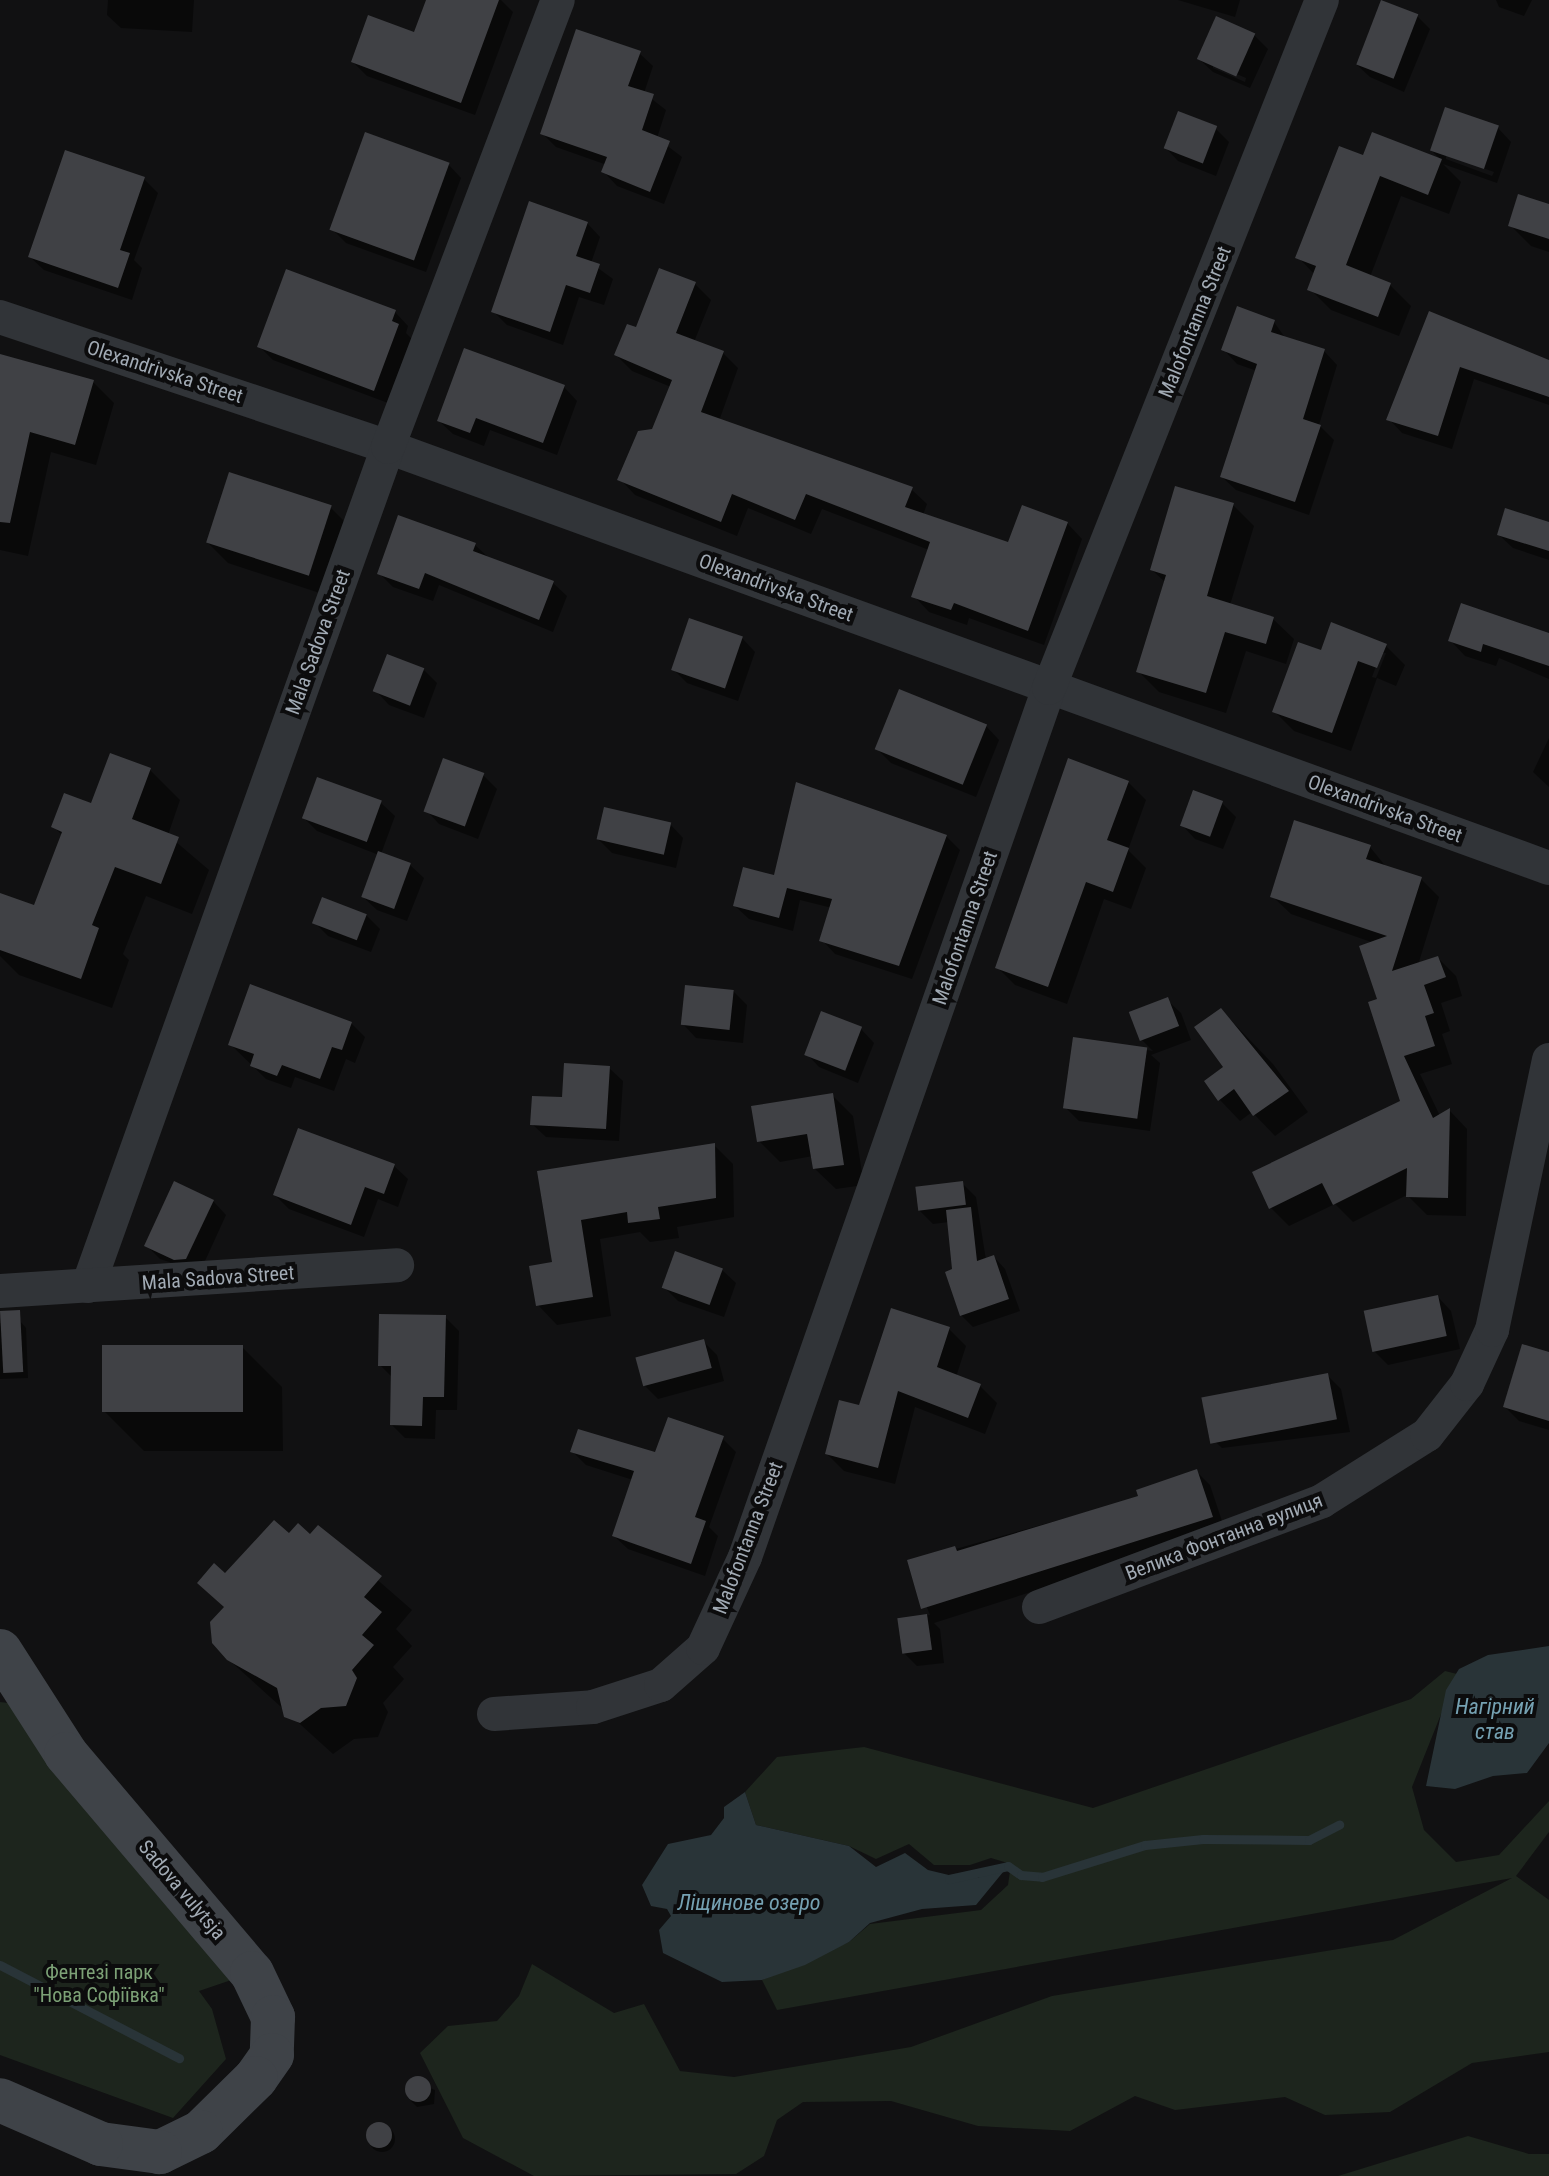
<!DOCTYPE html>
<html>
<head>
<meta charset="utf-8">
<style>
  body { margin:0 }
  #map { position:relative; width:1549px; height:2176px; overflow:hidden; background:#111112; font-family:"Roboto Condensed",sans-serif }
  div>[style] { position:absolute }
  .green>* { inset:0; background:#1d251d }
  .water>* { inset:0; background:#293438 }
  .shadow>* { inset:0; background:#0007 }
  .round { border-radius:50% }
  .stream>* { height:9px; margin:-4.5px; padding:0 4.5px; transform-origin:4.5px; border-radius:4.5px; background:#293438 }
  .building>* { inset:0; background:#404145; transform-origin:0 0 }
  .street>* { height:34px; margin:-17px; padding:0 17px; transform-origin:17px; border-radius:17px; background:#313438 }
  .secondary>* { height:44px; margin:-22px; padding:0 22px; transform-origin:22px; border-radius:22px; background:#3f4348 }
  span { translate:-50% -50%; white-space:nowrap; text-align:center; line-height:1.15; -webkit-text-stroke:8px #0c0c0d; paint-order:stroke }
  .street-label { font-size:20px; color:#a1aab4 }
  .park-label { font-size:20px; color:#7ca176 }
  .water-label { font-size:22px; color:#75a1b2; font-style:italic }
</style>
</head>
<body>
<div id="map">
  <div class="green">
    <div style="clip-path:polygon(1445px 1671px,1457px 1674px,1412px 1787px,1424px 1830px,1456px 1862px,1499px 1855px,1549px 1801px,1549px 1832px,1516px 1876px,1549px 1900px,1549px 2052px,1472px 2063px,1390px 2112px,1325px 2115px,1285px 2097px,1175px 2110px,1135px 2096px,1070px 2131px,978px 2126px,891px 2101px,803px 2102px,777px 2120px,764px 2156px,736px 2174px,534px 2176px,463px 2138px,420px 2053px,448px 2026px,497px 2021px,519px 1996px,532px 1964px,614px 2013px,644px 2004px,680px 2071px,734px 2077px,911px 2047px,1052px 1996px,1393px 1940px,1512px 1878px,777px 2010px,762px 1980px,849px 1942px,870px 1924px,981px 1910px,1008px 1885px,1011px 1864px,991px 1858px,970px 1865px,934px 1865px,909px 1844px,876px 1859px,849px 1846px,756px 1825px,745px 1792px,777px 1757px,864px 1747px,1093px 1808px,1411px 1699px)"></div>
    <div style="clip-path:polygon(0 1702px,35px 1706px,252px 1973px,199px 1991px,212px 2009px,226px 2059px,173px 2118px,0 2055px)"></div>
    <div style="clip-path:polygon(1468px 2136px,1529px 2154px,1549px 2154px,1549px 2176px,1338px 2176px)"></div>
  </div>
  <div class="water">
    <div style="clip-path:polygon(1549px 1646px,1549px 1743px,1527px 1773px,1493px 1776px,1455px 1789px,1426px 1786px,1446px 1690px,1459px 1669px,1488px 1655px)"></div>
    <div style="clip-path:polygon(745px 1792px,756px 1825px,849px 1846px,876px 1867px,905px 1853px,928px 1870px,953px 1876px,978px 1878px,996px 1866px,1008px 1866px,976px 1905px,922px 1909px,870px 1923px,849px 1942px,805px 1965px,762px 1980px,722px 1982px,663px 1953px,659px 1930px,671px 1916px,667px 1909px,651px 1906px,642px 1885px,668px 1844px,711px 1835px,724px 1818px,724px 1807px)"></div>
  </div>
  <div class="shadow">
    <div style="clip-path:polygon(108px 0,194px 0,192px 32px,121px 28px,107px 15px)"></div>
    <div style="clip-path:polygon(428px 0,501px 0,513px 12px,475px 115px,367px 76px,353px 62px,415px 34px)"></div>
    <div style="clip-path:polygon(1178px 0,1240px 0,1235px 17px)"></div>
    <div style="clip-path:polygon(1496px 0,1532px 0,1524px 16px,1499px 7px)"></div>
    <div style="clip-path:polygon(1416px 15px,1430px 29px,1404px 92px,1370px 77px,1356px 64px)"></div>
    <div style="clip-path:polygon(evenodd,1254px 35px,1268px 49px,1250px 88px,1213px 72px,1199px 59px,1254px 35px,1213px 64px,1246px 78px,1245px 82px,1213px 68px,1213px 64px)"></div>
    <div style="clip-path:polygon(639px 53px,653px 66px,644px 93px,666px 110px,657px 138px,682px 157px,664px 204px,617px 186px,604px 172px,607px 165px,556px 147px,542px 133px)"></div>
    <div style="clip-path:polygon(1215px 128px,1229px 142px,1216px 176px,1178px 161px,1165px 147px)"></div>
    <div style="clip-path:polygon(evenodd,1498px 128px,1511px 142px,1497px 183px,1443px 164px,1461px 182px,1449px 214px,1401px 196px,1370px 277px,1390px 285px,1411px 306px,1399px 336px,1331px 310px,1310px 289px,1315px 275px,1298px 257px,1364px 158px,1373px 135px,1443px 162px,1432px 151px,1498px 128px,1446px 155px,1494px 172px,1492px 176px,1446px 159px,1446px 155px)"></div>
    <div style="clip-path:polygon(448px 164px,461px 178px,426px 272px,346px 243px,332px 229px)"></div>
    <div style="clip-path:polygon(144px 179px,158px 193px,134px 260px,142px 268px,132px 300px,44px 270px,30px 257px)"></div>
    <div style="clip-path:polygon(1549px 206px,1549px 252px,1531px 246px,1510px 225px)"></div>
    <div style="clip-path:polygon(587px 223px,600px 237px,591px 263px,613px 279px,604px 305px,579px 297px,563px 345px,507px 325px,494px 312px)"></div>
    <div style="clip-path:polygon(661px 270px,695px 284px,711px 300px,694px 342px,723px 353px,738px 368px,719px 421px,911px 489px,927px 504px,923px 515px,1009px 544px,1067px 523px,1082px 539px,1044px 645px,969px 618px,967px 625px,929px 612px,914px 596px,929px 550px,822px 509px,811px 534px,748px 508px,737px 536px,635px 495px,620px 479px,653px 431px,671px 387px,632px 371px,616px 355px,637px 330px)"></div>
    <div style="clip-path:polygon(395px 312px,408px 326px,406px 333px,412px 339px,388px 403px,273px 360px,260px 347px)"></div>
    <div style="clip-path:polygon(1430px 313px,1549px 362px,1549px 405px,1474px 379px,1452px 449px,1402px 433px,1389px 419px)"></div>
    <div style="clip-path:polygon(1274px 322px,1286px 339px,1324px 351px,1337px 365px,1319px 425px,1334px 440px,1309px 515px,1236px 490px,1222px 477px,1257px 371px,1237px 364px,1224px 350px)"></div>
    <div style="clip-path:polygon(0 356px,93px 382px,114px 403px,96px 465px,51px 452px,28px 556px,0 550px)"></div>
    <div style="clip-path:polygon(564px 387px,577px 401px,557px 455px,490px 430px,484px 446px,453px 434px,439px 421px)"></div>
    <div style="clip-path:polygon(1233px 505px,1254px 526px,1230px 605px,1273px 619px,1294px 639px,1286px 664px,1246px 651px,1226px 713px,1159px 692px,1138px 671px,1165px 582px,1152px 570px)"></div>
    <div style="clip-path:polygon(331px 508px,352px 529px,329px 596px,228px 563px,207px 542px)"></div>
    <div style="clip-path:polygon(1549px 524px,1549px 560px,1513px 548px,1499px 535px)"></div>
    <div style="clip-path:polygon(475px 545px,490px 559px,553px 583px,567px 596px,553px 632px,439px 585px,433px 601px,393px 587px,379px 573px)"></div>
    <div style="clip-path:polygon(1549px 635px,1549px 679px,1499px 658px,1496px 666px,1465px 656px,1450px 640px)"></div>
    <div style="clip-path:polygon(742px 638px,755px 652px,738px 701px,687px 683px,673px 669px)"></div>
    <div style="clip-path:polygon(evenodd,1386px 646px,1405px 665px,1396px 686px,1377px 678px,1351px 751px,1294px 731px,1275px 712px,1322px 653px,1386px 646px,1381px 653px,1386px 653px,1376px 678px,1372px 677px,1381px 653px)"></div>
    <div style="clip-path:polygon(423px 669px,437px 683px,424px 718px,389px 705px,376px 691px)"></div>
    <div style="clip-path:polygon(986px 726px,999px 740px,976px 797px,891px 763px,877px 749px)"></div>
    <div style="clip-path:polygon(1549px 738px,1549px 787px,1533px 772px)"></div>
    <div style="clip-path:polygon(149px 769px,180px 800px,168px 835px,209px 870px,192px 914px,146px 896px,123px 954px,129px 960px,112px 1008px,19px 975px,0 956px,0 911px,35px 907px,63px 836px,54px 827px)"></div>
    <div style="clip-path:polygon(483px 775px,497px 789px,478px 839px,439px 824px,426px 810px)"></div>
    <div style="clip-path:polygon(1128px 782px,1146px 800px,1128px 850px,1146px 868px,1131px 909px,1104px 899px,1067px 1004px,1015px 985px,997px 967px)"></div>
    <div style="clip-path:polygon(381px 803px,395px 816px,381px 854px,410px 865px,424px 878px,407px 921px,377px 910px,363px 897px,379px 855px,317px 831px,304px 818px)"></div>
    <div style="clip-path:polygon(1222px 803px,1236px 817px,1223px 849px,1195px 839px,1182px 825px)"></div>
    <div style="clip-path:polygon(670px 824px,683px 838px,676px 868px,612px 853px,598px 839px)"></div>
    <div style="clip-path:polygon(946px 836px,960px 850px,912px 979px,835px 954px,822px 940px,832px 908px,800px 900px,793px 931px,749px 919px,735px 906px,775px 877px)"></div>
    <div style="clip-path:polygon(1370px 847px,1387px 868px,1421px 879px,1439px 897px,1418px 965px,1438px 958px,1456px 976px,1462px 996px,1441px 1003px,1450px 1031px,1442px 1034px,1452px 1064px,1420px 1074px,1440px 1116px,1450px 1111px,1467px 1129px,1466px 1216px,1427px 1215px,1407px 1195px,1353px 1222px,1335px 1204px,1289px 1226px,1271px 1208px,1254px 1173px,1403px 1102px,1379px 1001px,1374px 943px,1291px 914px,1272px 896px)"></div>
    <div style="clip-path:polygon(366px 915px,380px 929px,371px 952px,328px 936px,314px 922px)"></div>
    <div style="clip-path:polygon(733px 991px,747px 1005px,743px 1043px,696px 1038px,683px 1024px)"></div>
    <div style="clip-path:polygon(1167px 1000px,1181px 1013px,1191px 1040px,1151px 1055px,1160px 1063px,1150px 1131px,1079px 1121px,1065px 1107px,1075px 1039px,1153px 1051px,1142px 1040px)"></div>
    <div style="clip-path:polygon(1221px 1010px,1273px 1064px,1308px 1112px,1275px 1136px,1252px 1112px,1240px 1121px,1220px 1100px,1225px 1067px)"></div>
    <div style="clip-path:polygon(351px 1023px,365px 1037px,355px 1063px,346px 1059px,334px 1091px,295px 1077px,291px 1088px,266px 1079px,230px 1044px)"></div>
    <div style="clip-path:polygon(861px 1029px,874px 1043px,858px 1083px,819px 1067px,806px 1053px)"></div>
    <div style="clip-path:polygon(609px 1068px,623px 1081px,619px 1141px,546px 1137px,532px 1124px)"></div>
    <div style="clip-path:polygon(832px 1095px,853px 1116px,864px 1185px,836px 1189px,815px 1169px,813px 1156px,780px 1162px,759px 1141px)"></div>
    <div style="clip-path:polygon(714px 1145px,733px 1164px,734px 1217px,677px 1227px,679px 1238px,650px 1242px,640px 1232px,600px 1239px,611px 1316px,557px 1325px,538px 1305px,554px 1264px,539px 1172px)"></div>
    <div style="clip-path:polygon(394px 1166px,408px 1179px,398px 1207px,378px 1199px,364px 1237px,289px 1209px,275px 1195px)"></div>
    <div style="clip-path:polygon(962px 1183px,976px 1197px,986px 1260px,994px 1257px,1005px 1269px,1020px 1311px,973px 1327px,961px 1315px,949px 1222px,933px 1224px,919px 1210px)"></div>
    <div style="clip-path:polygon(213px 1201px,226px 1215px,200px 1272px,160px 1259px,146px 1245px)"></div>
    <div style="clip-path:polygon(722px 1270px,736px 1283px,724px 1317px,678px 1301px,664px 1287px)"></div>
    <div style="clip-path:polygon(1438px 1297px,1451px 1311px,1460px 1349px,1388px 1365px,1374px 1351px)"></div>
    <div style="clip-path:polygon(445px 1317px,459px 1331px,457px 1410px,436px 1410px,435px 1439px,405px 1438px,392px 1425px,392px 1377px,380px 1365px)"></div>
    <div style="clip-path:polygon(20px 1321px,26px 1328px,28px 1378px,0 1379px,0 1323px)"></div>
    <div style="clip-path:polygon(949px 1329px,966px 1346px,956px 1377px,980px 1386px,997px 1403px,985px 1434px,915px 1407px,895px 1484px,844px 1471px,827px 1454px,860px 1407px)"></div>
    <div style="clip-path:polygon(703px 1341px,717px 1355px,724px 1381px,658px 1399px,644px 1385px)"></div>
    <div style="clip-path:polygon(242px 1347px,282px 1387px,283px 1451px,144px 1451px,104px 1411px)"></div>
    <div style="clip-path:polygon(1549px 1354px,1549px 1430px,1519px 1421px,1505px 1407px)"></div>
    <div style="clip-path:polygon(1327px 1375px,1341px 1389px,1350px 1432px,1222px 1448px,1208px 1435px)"></div>
    <div style="clip-path:polygon(722px 1438px,736px 1452px,709px 1527px,718px 1536px,705px 1576px,628px 1549px,614px 1536px,633px 1480px,586px 1465px,573px 1452px,657px 1455px)"></div>
    <div style="clip-path:polygon(1196px 1471px,1210px 1485px,1225px 1530px,934px 1623px,940px 1629px,944px 1663px,917px 1666px,903px 1652px,899px 1619px,930px 1615px,909px 1562px,1141px 1497px)"></div>
    <div style="clip-path:polygon(318px 1528px,412px 1610px,396px 1629px,412px 1646px,393px 1667px,404px 1679px,383px 1703px,388px 1712px,378px 1737px,354px 1739px,333px 1754px,228px 1659px,225px 1576px,289px 1536px,310px 1537px)"></div>
    <div style="clip-path:polygon(411px 2081px,435px 2090px,434px 2104px,417px 2107px,411px 2101px)"></div>
    <div class="round" style="left:369px;top:2126px;width:26px;height:26px"></div>
  </div>
  <div class="stream">
    <div style="left:949px;top:1879px;width:60px;rotate:-12.4deg"></div>
    <div style="left:1008px;top:1866px;width:16px;rotate:35deg"></div>
    <div style="left:1021px;top:1875px;width:21px;rotate:5deg"></div>
    <div style="left:1042px;top:1877px;width:108px;rotate:-17.3deg"></div>
    <div style="left:1145px;top:1845px;width:58px;rotate:-5.9deg"></div>
    <div style="left:1203px;top:1839px;width:106px;rotate:0.5deg"></div>
    <div style="left:1309px;top:1840px;width:34px;rotate:-27deg"></div>
    <div style="left:0;top:1965px;width:202px;rotate:27.5deg"></div>
  </div>
  <div class="building">
    <div style="clip-path:polygon(426px 0,499px 0,461px 103px,351px 62px,368px 15px,414px 32px)"></div>
    <div style="left:1381px;top:0;width:40px;height:69px;rotate:21deg"></div>
    <div style="left:1216px;top:16px;width:43px;height:47px;rotate:24deg"></div>
    <div style="clip-path:polygon(576px 29px,641px 51px,628px 86px,654px 94px,642px 130px,670px 141px,650px 192px,601px 172px,607px 157px,540px 134px)"></div>
    <div style="left:1445px;top:107px;width:57px;height:46px;rotate:19deg"></div>
    <div style="left:1178px;top:111px;width:42px;height:40px;rotate:21deg"></div>
    <div style="left:365px;top:132px;width:90px;height:104px;rotate:20deg"></div>
    <div style="clip-path:polygon(1372px 132px,1442px 159px,1428px 195px,1380px 176px,1346px 265px,1391px 283px,1378px 317px,1307px 290px,1316px 266px,1295px 258px,1339px 146px,1363px 155px)"></div>
    <div style="clip-path:polygon(65px 150px,145px 177px,120px 250px,130px 253px,118px 288px,28px 257px)"></div>
    <div style="clip-path:polygon(1518px 194px,1549px 204px,1549px 239px,1508px 226px)"></div>
    <div style="clip-path:polygon(529px 201px,588px 222px,576px 256px,600px 264px,590px 293px,566px 285px,550px 332px,491px 312px)"></div>
    <div style="clip-path:polygon(659px 268px,696px 282px,676px 333px,724px 351px,701px 412px,913px 487px,905px 507px,1008px 542px,1022px 505px,1068px 522px,1028px 631px,954px 603px,951px 610px,911px 597px,930px 542px,806px 494px,795px 520px,732px 494px,721px 522px,617px 480px,638px 431px,652px 429px,672px 380px,614px 355px,627px 324px,636px 327px)"></div>
    <div style="clip-path:polygon(286px 269px,396px 310px,392px 321px,399px 324px,374px 391px,257px 347px)"></div>
    <div style="clip-path:polygon(1237px 306px,1275px 320px,1271px 332px,1325px 349px,1303px 419px,1321px 425px,1295px 502px,1220px 477px,1257px 364px,1221px 350px)"></div>
    <div style="clip-path:polygon(1429px 311px,1549px 360px,1549px 397px,1460px 367px,1438px 436px,1386px 420px)"></div>
    <div style="clip-path:polygon(464px 348px,565px 385px,543px 443px,476px 418px,470px 433px,437px 421px)"></div>
    <div style="clip-path:polygon(0 354px,94px 380px,75px 445px,30px 432px,10px 523px,0 522px)"></div>
    <div style="left:229px;top:472px;width:108px;height:74px;rotate:18deg"></div>
    <div style="clip-path:polygon(1175px 486px,1234px 503px,1207px 596px,1274px 617px,1266px 644px,1225px 632px,1206px 693px,1136px 672px,1166px 575px,1150px 570px)"></div>
    <div style="clip-path:polygon(1505px 508px,1549px 522px,1549px 551px,1497px 535px)"></div>
    <div style="clip-path:polygon(398px 515px,476px 543px,473px 551px,554px 581px,539px 620px,425px 573px,419px 589px,377px 574px)"></div>
    <div style="clip-path:polygon(1461px 603px,1549px 633px,1549px 666px,1483px 644px,1481px 652px,1448px 641px)"></div>
    <div style="left:689px;top:618px;width:57px;height:55px;rotate:19deg"></div>
    <div style="clip-path:polygon(1331px 622px,1387px 644px,1377px 668px,1358px 661px,1332px 733px,1272px 712px,1298px 642px,1321px 650px)"></div>
    <div style="left:387px;top:654px;width:40px;height:40px;rotate:21deg"></div>
    <div style="left:899px;top:689px;width:95px;height:65px;rotate:22deg"></div>
    <div style="clip-path:polygon(110px 753px,151px 768px,132px 819px,179px 837px,161px 884px,115px 867px,92px 925px,99px 928px,81px 979px,0 950px,0 893px,34px 905px,62px 832px,51px 827px,64px 793px,91px 803px)"></div>
    <div style="left:443px;top:758px;width:44px;height:57px;rotate:20deg"></div>
    <div style="clip-path:polygon(1068px 758px,1129px 781px,1107px 840px,1129px 848px,1113px 892px,1086px 882px,1048px 987px,995px 968px)"></div>
    <div style="left:317px;top:777px;width:69px;height:44px;rotate:20deg"></div>
    <div style="clip-path:polygon(796px 782px,947px 835px,899px 966px,819px 941px,832px 899px,787px 888px,779px 918px,733px 906px,743px 867px,774px 875px)"></div>
    <div style="left:1193px;top:790px;width:32px;height:38px;rotate:20deg"></div>
    <div style="left:604px;top:807px;width:69px;height:33px;rotate:13deg"></div>
    <div style="clip-path:polygon(1294px 820px,1371px 845px,1366px 859px,1422px 877px,1392px 971px,1438px 956px,1446px 977px,1424px 985px,1434px 1013px,1425px 1016px,1435px 1046px,1404px 1056px,1433px 1118px,1450px 1108px,1448px 1198px,1406px 1197px,1407px 1168px,1333px 1205px,1322px 1183px,1269px 1209px,1252px 1172px,1400px 1101px,1368px 1002px,1377px 999px,1359px 946px,1387px 936px,1270px 897px)"></div>
    <div style="left:378px;top:851px;width:35px;height:49px;rotate:20deg"></div>
    <div style="left:322px;top:897px;width:48px;height:28px;rotate:21deg"></div>
    <div style="clip-path:polygon(250px 984px,352px 1022px,342px 1050px,332px 1047px,320px 1079px,282px 1065px,277px 1076px,250px 1066px,254px 1054px,228px 1045px)"></div>
    <div style="left:685px;top:985px;width:49px;height:40px;rotate:6deg"></div>
    <div style="left:1168px;top:997px;width:31px;height:42px;rotate:69deg"></div>
    <div style="clip-path:polygon(1221px 1008px,1289px 1091px,1253px 1116px,1234px 1089px,1218px 1101px,1204px 1081px,1223px 1067px,1194px 1027px)"></div>
    <div style="left:821px;top:1011px;width:44px;height:47px;rotate:21deg"></div>
    <div style="left:1073px;top:1037px;width:75px;height:72px;rotate:8deg"></div>
    <div style="clip-path:polygon(564px 1063px,610px 1066px,606px 1129px,530px 1125px,532px 1096px,562px 1097px)"></div>
    <div style="clip-path:polygon(833px 1093px,844px 1165px,813px 1169px,807px 1134px,757px 1142px,751px 1106px)"></div>
    <div style="clip-path:polygon(298px 1128px,395px 1164px,384px 1194px,365px 1187px,351px 1225px,273px 1195px)"></div>
    <div style="clip-path:polygon(715px 1143px,716px 1198px,658px 1207px,660px 1219px,628px 1223px,627px 1212px,581px 1220px,593px 1297px,536px 1306px,529px 1266px,552px 1262px,537px 1171px)"></div>
    <div style="clip-path:polygon(174px 1181px,214px 1200px,186px 1259px,174px 1260px,144px 1246px)"></div>
    <div style="left:963px;top:1181px;width:24px;height:48px;rotate:83deg"></div>
    <div style="clip-path:polygon(971px 1207px,977px 1261px,994px 1255px,1009px 1299px,960px 1316px,945px 1272px,952px 1269px,946px 1210px)"></div>
    <div style="left:675px;top:1251px;width:51px;height:39px;rotate:20deg"></div>
    <div style="left:1438px;top:1295px;width:42px;height:76px;rotate:78deg"></div>
    <div style="clip-path:polygon(891px 1308px,950px 1327px,937px 1367px,981px 1384px,968px 1418px,898px 1391px,878px 1468px,825px 1454px,839px 1400px,859px 1405px)"></div>
    <div style="left:20px;top:1310px;width:62px;height:20px;rotate:87deg"></div>
    <div style="clip-path:polygon(379px 1314px,446px 1315px,444px 1397px,423px 1397px,422px 1426px,390px 1425px,391px 1366px,378px 1366px)"></div>
    <div style="left:704px;top:1339px;width:30px;height:71px;rotate:75deg"></div>
    <div style="clip-path:polygon(1522px 1344px,1549px 1352px,1549px 1421px,1503px 1407px)"></div>
    <div style="left:102px;top:1345px;width:141px;height:67px"></div>
    <div style="left:1328px;top:1373px;width:47px;height:129px;rotate:79deg"></div>
    <div style="clip-path:polygon(668px 1417px,724px 1436px,695px 1517px,706px 1521px,691px 1564px,612px 1536px,634px 1471px,570px 1452px,578px 1429px,655px 1452px)"></div>
    <div style="clip-path:polygon(1197px 1469px,1213px 1517px,921px 1609px,907px 1560px,955px 1546px,957px 1551px,1138px 1496px,1136px 1490px)"></div>
    <div style="clip-path:polygon(274px 1520px,289px 1533px,298px 1523px,310px 1534px,318px 1525px,382px 1576px,364px 1597px,382px 1612px,362px 1635px,374px 1645px,352px 1670px,357px 1678px,346px 1706px,321px 1708px,300px 1723px,284px 1717px,277px 1688px,227px 1660px,212px 1643px,210px 1622px,224px 1607px,197px 1583px,214px 1563px,225px 1573px)"></div>
    <div style="left:927px;top:1614px;width:36px;height:30px;rotate:82deg"></div>
    <div class="round" style="left:405px;top:2076px;width:26px;height:26px"></div>
    <div class="round" style="left:366px;top:2122px;width:26px;height:26px"></div>
  </div>
  <div class="street">
    <div style="left:0;top:317px;width:409px;rotate:18.5deg"></div>
    <div style="left:388px;top:447px;width:1235px;rotate:19.93deg"></div>
    <div style="left:88px;top:1286px;width:891px;rotate:-70.32deg"></div>
    <div style="left:388px;top:447px;width:478px;rotate:-69.2deg"></div>
    <div style="left:0;top:1291px;width:398px;rotate:-3.7deg"></div>
    <div style="left:1039px;top:1607px;width:302px;rotate:-20.5deg"></div>
    <div style="left:1322px;top:1501px;width:124px;rotate:-32.2deg"></div>
    <div style="left:1427px;top:1435px;width:65px;rotate:-51.9deg"></div>
    <div style="left:1467px;top:1384px;width:60px;rotate:-65.2deg"></div>
    <div style="left:1492px;top:1330px;width:276px;rotate:-78.1deg"></div>
    <div style="left:494px;top:1714px;width:99px;rotate:-4deg"></div>
    <div style="left:593px;top:1707px;width:71px;rotate:-17.9deg"></div>
    <div style="left:661px;top:1685px;width:56px;rotate:-41.4deg"></div>
    <div style="left:703px;top:1648px;width:100px;rotate:-65.2deg"></div>
    <div style="left:745px;top:1557px;width:921px;rotate:-70.72deg"></div>
    <div style="left:1049px;top:688px;width:740px;rotate:-68.36deg"></div>
  </div>
  <div class="secondary">
    <div style="left:0;top:1651px;width:122px;rotate:57.3deg"></div>
    <div style="left:66px;top:1754px;width:287px;rotate:49.7deg"></div>
    <div style="left:252px;top:1973px;width:49px;rotate:64.5deg"></div>
    <div style="left:273px;top:2017px;width:38px;rotate:92deg"></div>
    <div style="left:272px;top:2055px;width:28px;rotate:125deg"></div>
    <div style="left:256px;top:2078px;width:77px;rotate:135.5deg"></div>
    <div style="left:201px;top:2132px;width:46px;rotate:154deg"></div>
    <div style="left:160px;top:2152px;width:60px;rotate:-172.3deg"></div>
    <div style="left:101px;top:2144px;width:110px;rotate:-156.5deg"></div>
  </div>
  <div class="street-label">
    <span style="left:1195px;top:322px;rotate:-68deg">Malofontanna Street</span>
    <span style="left:165px;top:372px;rotate:18deg">Olexandrivska Street</span>
    <span style="left:776px;top:588px;rotate:20deg">Olexandrivska Street</span>
    <span style="left:318px;top:642px;rotate:-70deg">Mala Sadova Street</span>
    <span style="left:1385px;top:809px;rotate:20deg">Olexandrivska Street</span>
    <span style="left:965px;top:928px;rotate:-71deg">Malofontanna Street</span>
    <span style="left:218px;top:1278px;rotate:-4deg">Mala Sadova Street</span>
    <span style="left:1224px;top:1537px;rotate:-21deg">Велика Фонтанна вулиця</span>
    <span style="left:748px;top:1538px;rotate:-69deg">Malofontanna Street</span>
    <span style="left:182px;top:1890px;rotate:50deg">Sadova vulytsja</span>
  </div>
  <div class="park-label">
    <span style="left:99px;top:1984px">Фентезі парк<br>"Нова Софіївка"</span>
  </div>
  <div class="water-label">
    <span style="left:1495px;top:1719px">Нагірний<br>став</span>
    <span style="left:749px;top:1903px">Ліщинове озеро</span>
  </div>
</div>
</body>
</html>
